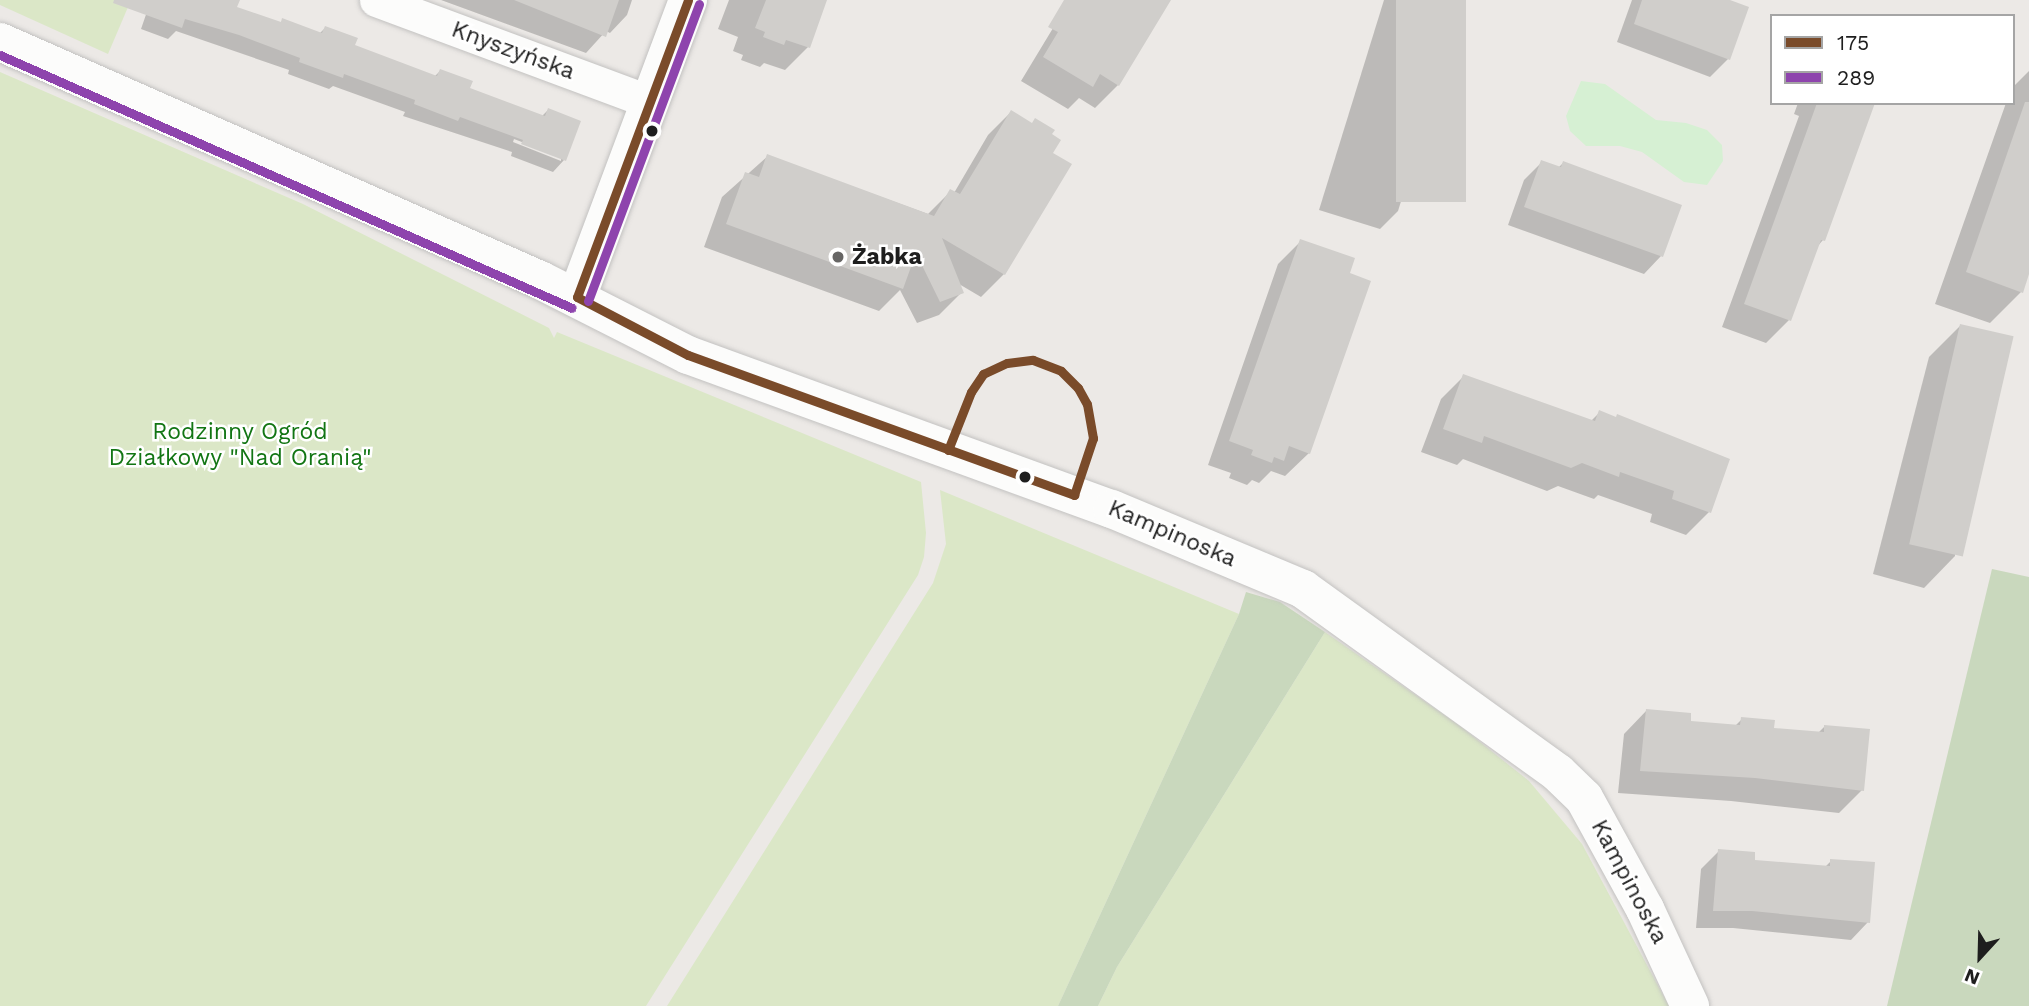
<!DOCTYPE html>
<html>
<head>
<meta charset="utf-8">
<style>
  body { margin:0 }
  #map { position:relative; width:2029px; height:1006px; overflow:hidden; background:#ece9e6; font-family:"Work Sans",sans-serif }
  div>[style] { position:absolute }
  .grass>* { inset:0; background:#dbe7c7 }
  .forest>* { inset:0; background:#c9d8bd }
  .park>* { inset:0; background:#d6f0d3 }
  .shadow>* { inset:0; background:#0003 }
  .building>* { inset:0; background:#d0cecb; transform-origin:0 0 }
  .roads { filter:drop-shadow(0 0 2px #c3c2c1) drop-shadow(0 0 2px #c3c2c1) }
  .minor>* { height:33px; margin:-16.5px; padding:0 16.5px; transform-origin:16.5px; border-radius:16.5px; background:#fcfcfb }
  .tertiary>* { height:38px; margin:-19px; padding:0 19px; transform-origin:19px; border-radius:19px; background:#fcfcfb }
  .bus-1>* { height:9px; margin:-4.5px; padding:0 4.5px; transform-origin:4.5px; border-radius:4.5px; background:#7a4b2a }
  .bus-2>* { height:9px; margin:-4.5px; padding:0 4.5px; transform-origin:4.5px; border-radius:4.5px; background:#8e44ad }
  .dots>* { width:19px; height:19px; translate:-50% -50%; box-sizing:border-box; border:4px solid #fff; border-radius:50% }
  span { translate:-50% -50%; white-space:nowrap; text-align:center; line-height:1.15; -webkit-text-stroke:5px #fff; paint-order:stroke }
  .street-label { font-size:23px; color:#1e1e1e }
  .poi-label { font-size:23px; color:#1e1e1e; font-weight:700 }
  .left { translate:0 -50%; text-align:left }
  .park-label { font-size:23px; color:#127513 }
  .legend { position:absolute; left:1770px; top:14px; width:245px; height:91px; box-sizing:border-box; background:#fff; border:2px solid #a5a5a5; margin:0; padding:9px 12px; list-style:none; font-size:21px; color:#1e1e1e }
  .legend li { display:flex; align-items:center; gap:14px; height:35px }
  .legend b { width:35px; border:2px solid #a5a5a5 }
  .north { position:absolute; left:1945px; top:922px; width:70px; height:70px; -webkit-text-stroke:5px #fff; paint-order:stroke; rotate:202deg; font-size:19px; font-weight:700; line-height:28px; text-align:center; color:#1e1e1e }
  .north::after { content:''; display:block; margin:auto; width:24px; height:32px; background:#1e1e1e; clip-path:polygon(50% 0,100% 100%,50% 72%,0 100%) }
</style>
</head>
<body>
<div id="map">
  <div class="grass">
    <div style="clip-path:polygon(0 0,131px 0,108px 54px,0 5px)"></div>
    <div style="clip-path:polygon(0 72px,303px 204px,549px 328px,554px 338px,557px 332px,921px 482px,926px 533px,924px 557px,918px 575px,646px 1006px,0 1006px)"></div>
    <div style="clip-path:polygon(940px 490px,1239px 614px,1058px 1006px,667px 1006px,933px 583px,946px 544px)"></div>
    <div style="clip-path:polygon(1325px 632px,1460px 726px,1529px 781px,1582px 844px,1669px 1006px,1098px 1006px,1117px 967px)"></div>
  </div>
  <div class="forest">
    <div style="clip-path:polygon(1992px 569px,2029px 577px,2029px 1006px,1887px 1006px)"></div>
    <div style="clip-path:polygon(1246px 592px,1280px 602px,1325px 632px,1117px 967px,1098px 1006px,1058px 1006px,1239px 614px)"></div>
  </div>
  <div class="park">
    <div style="clip-path:polygon(1581px 81px,1605px 84px,1656px 120px,1686px 123px,1707px 130px,1722px 145px,1723px 161px,1707px 185px,1684px 182px,1642px 152px,1620px 146px,1586px 146px,1570px 131px,1566px 116px)"></div>
  </div>
  <div class="shadow">
    <div style="clip-path:polygon(evenodd,151px 0,237px 0,235px 8px,279px 24px,283px 20px,319px 34px,325px 28px,353px 46px,434px 77px,440px 71px,468px 89px,542px 116px,548px 110px,564px 160px,553px 172px,511px 156px,512px 152px,403px 116px,405px 112px,333px 86px,329px 89px,288px 74px,289px 70px,176px 31px,168px 39px,141px 29px,151px 0,514px 139px,561px 157px,561px 161px,513px 142px,514px 139px)"></div>
    <div style="clip-path:polygon(441px 0,632px 0,627px 15px,610px 33px,606px 31px,586px 53px)"></div>
    <div style="clip-path:polygon(729px 0,826px 0,808px 47px,785px 70px,764px 63px,760px 67px,741px 60px,743px 55px,733px 51px,738px 37px,718px 29px)"></div>
    <div style="clip-path:polygon(1070px 0,1169px 0,1118px 85px,1095px 108px,1079px 98px,1068px 109px,1021px 81px)"></div>
    <div style="clip-path:polygon(1384px 0,1464px 0,1398px 211px,1380px 229px,1319px 210px)"></div>
    <div style="clip-path:polygon(1632px 0,1725px 0,1728px 59px,1710px 77px,1617px 42px)"></div>
    <div style="clip-path:polygon(2029px 71px,2029px 269px,2021px 292px,1990px 323px,1935px 304px,2006px 103px,2013px 103px,2013px 87px)"></div>
    <div style="clip-path:polygon(1798px 103px,1873px 103px,1823px 240px,1816px 248px,1789px 320px,1766px 343px,1722px 327px,1799px 116px,1794px 114px)"></div>
    <div style="clip-path:polygon(1011px 112px,1049px 135px,1051px 153px,1004px 274px,981px 297px,959px 284px,962px 292px,939px 315px,917px 323px,900px 290px,879px 311px,704px 247px,722px 197px,768px 156px,928px 214px,951px 191px,954px 193px,988px 135px)"></div>
    <div style="clip-path:polygon(1542px 162px,1558px 168px,1563px 163px,1661px 256px,1644px 274px,1508px 225px,1524px 180px)"></div>
    <div style="clip-path:polygon(1301px 241px,1309px 453px,1285px 476px,1271px 471px,1259px 483px,1252px 480px,1247px 485px,1229px 478px,1231px 473px,1208px 465px,1278px 264px)"></div>
    <div style="clip-path:polygon(1960px 326px,1955px 556px,1924px 588px,1873px 574px,1929px 357px)"></div>
    <div style="clip-path:polygon(1464px 376px,1591px 421px,1599px 413px,1709px 512px,1686px 535px,1650px 522px,1652px 514px,1598px 495px,1594px 499px,1558px 486px,1547px 491px,1463px 459px,1457px 465px,1421px 452px,1441px 399px)"></div>
    <div style="clip-path:polygon(1647px 710px,1689px 722px,1735px 726px,1742px 719px,1772px 730px,1818px 733px,1825px 726px,1862px 790px,1839px 813px,1731px 801px,1618px 793px,1624px 734px)"></div>
    <div style="clip-path:polygon(1719px 851px,1753px 861px,1824px 868px,1831px 861px,1868px 922px,1851px 940px,1733px 928px,1696px 928px,1701px 869px)"></div>
  </div>
  <div class="building">
    <div style="clip-path:polygon(114px 0,240px 0,237px 7px,281px 22px,282px 18px,322px 33px,325px 26px,358px 38px,355px 45px,437px 76px,440px 69px,473px 81px,470px 88px,545px 116px,548px 108px,581px 121px,566px 161px,521px 144px,523px 140px,460px 117px,458px 121px,414px 104px,415px 100px,344px 74px,343px 78px,299px 62px,300px 58px,239px 35px,185px 19px,182px 28px,113px 3px)"></div>
    <div style="clip-path:polygon(514px 0,619px 0,606px 37px)"></div>
    <div style="clip-path:polygon(766px 0,827px 0,810px 48px,786px 40px,784px 45px,763px 37px,765px 32px,755px 28px)"></div>
    <div style="clip-path:polygon(1064px 0,1171px 0,1119px 86px,1100px 74px,1093px 87px,1043px 57px,1058px 32px,1048px 27px)"></div>
    <div style="left:1396px;top:0;width:70px;height:202px"></div>
    <div style="clip-path:polygon(1642px 0,1730px 0,1749px 7px,1730px 60px,1634px 24px)"></div>
    <div style="clip-path:polygon(2025px 102px,2029px 102px,2029px 274px,2023px 293px,1966px 272px)"></div>
    <div style="clip-path:polygon(1817px 103px,1875px 103px,1825px 241px,1821px 240px,1791px 321px,1744px 304px)"></div>
    <div style="clip-path:polygon(1011px 110px,1032px 123px,1035px 118px,1055px 130px,1052px 134px,1061px 140px,1053px 153px,1072px 164px,1005px 275px,942px 238px,964px 293px,940px 302px,916px 253px,903px 289px,726px 224px,745px 172px,759px 177px,767px 154px,934px 216px,950px 189px,960px 194px)"></div>
    <div style="clip-path:polygon(1541px 160px,1561px 167px,1563px 161px,1682px 205px,1663px 257px,1524px 207px)"></div>
    <div style="clip-path:polygon(1300px 239px,1355px 258px,1350px 273px,1371px 281px,1310px 454px,1289px 446px,1284px 461px,1274px 457px,1272px 463px,1251px 455px,1253px 450px,1229px 441px)"></div>
    <div style="left:1960px;top:324px;width:55px;height:226px;rotate:13deg"></div>
    <div style="clip-path:polygon(1463px 374px,1595px 421px,1599px 410px,1616px 417px,1617px 414px,1730px 459px,1711px 513px,1672px 499px,1674px 491px,1620px 472px,1619px 477px,1582px 463px,1571px 468px,1484px 436px,1482px 443px,1443px 429px)"></div>
    <div style="clip-path:polygon(1646px 709px,1691px 713px,1691px 721px,1740px 725px,1741px 717px,1775px 720px,1774px 728px,1824px 732px,1824px 725px,1870px 729px,1864px 791px,1755px 778px,1640px 771px)"></div>
    <div style="clip-path:polygon(1718px 849px,1755px 852px,1755px 860px,1830px 866px,1830px 859px,1875px 862px,1870px 923px,1752px 911px,1713px 911px)"></div>
  </div>
  <div class="roads">
    <div class="minor">
      <div style="left:376px;top:0;width:292px;rotate:20.4deg"></div>
    </div>
    <div class="tertiary">
      <div style="left:0;top:42px;width:590px;rotate:23.79deg"></div>
      <div style="left:540px;top:280px;width:166px;rotate:26.9deg"></div>
      <div style="left:688px;top:355px;width:451px;rotate:20deg"></div>
      <div style="left:1112px;top:509px;width:207px;rotate:22.7deg"></div>
      <div style="left:1303px;top:589px;width:314px;rotate:35.8deg"></div>
      <div style="left:1558px;top:773px;width:36px;rotate:44deg"></div>
      <div style="left:1584px;top:798px;width:127px;rotate:61.2deg"></div>
      <div style="left:1645px;top:909px;width:107px;rotate:65.1deg"></div>
      <div style="left:577px;top:297px;width:317px;rotate:-69.5deg"></div>
    </div>
  </div>
  <div class="bus-1">
    <div style="left:577px;top:297px;width:125px;rotate:27.6deg"></div>
    <div style="left:688px;top:355px;width:411px;rotate:19.9deg"></div>
    <div style="left:577px;top:297px;width:317px;rotate:-69.5deg"></div>
    <div style="left:948px;top:450px;width:62px;rotate:-68.4deg"></div>
    <div style="left:971px;top:392px;width:22px;rotate:-56deg"></div>
    <div style="left:983px;top:374px;width:26px;rotate:-25deg"></div>
    <div style="left:1007px;top:363px;width:26px;rotate:-7deg"></div>
    <div style="left:1033px;top:360px;width:30px;rotate:21deg"></div>
    <div style="left:1061px;top:371px;width:24px;rotate:45deg"></div>
    <div style="left:1078px;top:388px;width:18px;rotate:61deg"></div>
    <div style="left:1087px;top:404px;width:35px;rotate:80deg"></div>
    <div style="left:1093px;top:438px;width:60px;rotate:108.4deg"></div>
  </div>
  <div class="bus-2">
    <div style="left:0;top:55px;width:625px;rotate:23.86deg"></div>
    <div style="left:588px;top:301px;width:317px;rotate:-69.5deg"></div>
  </div>
  <div class="dots">
    <div style="left:652px;top:131px;background:#1e1e1e"></div>
    <div style="left:838px;top:257px;background:#666564"></div>
    <div style="left:1025px;top:477px;background:#1e1e1e"></div>
  </div>
  <div class="street-label">
    <span style="left:513px;top:51px;rotate:20deg">Knyszyńska</span>
    <span style="left:1172px;top:534px;rotate:23deg">Kampinoska</span>
    <span style="left:1629px;top:882px;rotate:62deg">Kampinoska</span>
  </div>
  <div class="poi-label">
    <span class="left" style="left:852px;top:257px">Żabka</span>
  </div>
  <div class="park-label">
    <span style="left:240px;top:445px">Rodzinny Ogród<br>Działkowy "Nad Oranią"</span>
  </div>
  <ul class="legend">
  <li><b style="height:9px;background:#7a4b2a"></b>175</li>
  <li><b style="height:9px;background:#8e44ad"></b>289</li>
  </ul>
  <div class="north">N</div>
</div>
</body>
</html>
